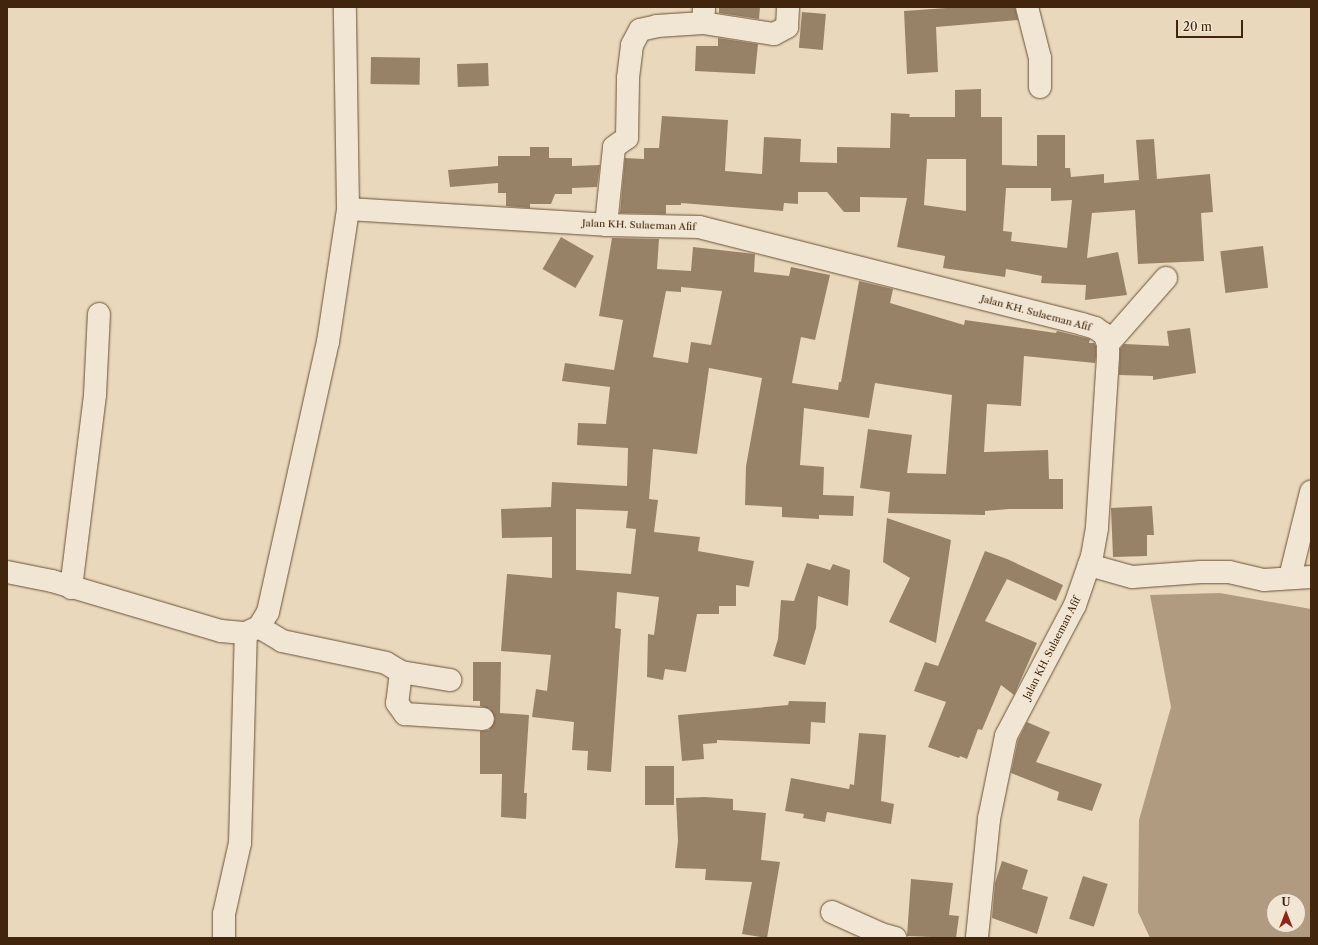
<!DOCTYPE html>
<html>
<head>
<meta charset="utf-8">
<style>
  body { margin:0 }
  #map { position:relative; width:1318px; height:945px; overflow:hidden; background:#e9d8bb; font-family:"Libre Caslon Text",serif }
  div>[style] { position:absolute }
  .water>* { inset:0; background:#b09b80 }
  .building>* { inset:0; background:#988267; transform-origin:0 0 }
  .roads { filter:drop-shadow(0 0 1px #6b5238) drop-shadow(0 0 1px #6b5238) }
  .minor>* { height:22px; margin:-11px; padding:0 11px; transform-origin:11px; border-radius:11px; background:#f1e6d3 }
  span { translate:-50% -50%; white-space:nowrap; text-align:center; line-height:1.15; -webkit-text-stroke:3px #f1e6d3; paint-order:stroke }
  .street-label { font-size:10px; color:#41250d }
  .frame { position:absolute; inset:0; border:8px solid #41250d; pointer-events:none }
  .north { position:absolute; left:1266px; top:893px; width:40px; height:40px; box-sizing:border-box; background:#f1e6d3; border:1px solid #ab9984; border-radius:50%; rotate:0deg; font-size:11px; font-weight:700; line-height:16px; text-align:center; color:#41250d }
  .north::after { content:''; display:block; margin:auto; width:14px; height:18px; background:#8f2418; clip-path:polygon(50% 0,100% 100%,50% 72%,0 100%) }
  .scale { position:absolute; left:1176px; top:20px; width:67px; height:18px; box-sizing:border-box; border:2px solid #41250d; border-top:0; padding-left:5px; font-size:12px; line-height:14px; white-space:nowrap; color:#41250d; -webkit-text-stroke:3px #f1e6d3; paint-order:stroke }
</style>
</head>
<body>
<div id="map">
  <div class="water">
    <div style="clip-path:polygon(evenodd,1220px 593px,1311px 609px,1311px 938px,1150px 938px,1138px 912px,1139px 820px,1171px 707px,1150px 595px,1220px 593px,1274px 901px,1298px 901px,1298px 925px,1274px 925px,1274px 901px)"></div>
  </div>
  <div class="building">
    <div style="clip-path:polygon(719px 7px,760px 7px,759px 19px,719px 13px)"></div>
    <div style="clip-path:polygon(961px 7px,1015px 7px,1018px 20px,936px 27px,938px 72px,907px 74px,904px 11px)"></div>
    <div style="left:802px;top:12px;width:24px;height:36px;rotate:5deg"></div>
    <div style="clip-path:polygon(718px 38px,758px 44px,755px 74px,695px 71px,696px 46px,718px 46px)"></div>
    <div style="left:371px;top:57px;width:49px;height:27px;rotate:1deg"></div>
    <div style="left:488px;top:63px;width:23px;height:31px;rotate:88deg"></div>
    <div style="clip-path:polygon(evenodd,981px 89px,981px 117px,1002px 117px,1002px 165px,1037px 166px,1037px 135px,1065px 135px,1065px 168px,1070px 168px,1071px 177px,1104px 174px,1104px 183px,1139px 180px,1136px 140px,1154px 139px,1157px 179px,1210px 174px,1213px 212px,1201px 213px,1204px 261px,1138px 264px,1135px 210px,1092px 213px,1087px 258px,1118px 252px,1127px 295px,1085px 300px,1086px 285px,1041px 283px,1042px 276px,1006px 269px,1005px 277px,943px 268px,945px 256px,897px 247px,907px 198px,860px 197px,860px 212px,844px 212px,827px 192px,798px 192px,798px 204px,784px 203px,783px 211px,681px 203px,681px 205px,666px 205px,666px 214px,620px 213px,625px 158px,644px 159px,644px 148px,659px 148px,662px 116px,728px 120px,725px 171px,762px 174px,764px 137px,801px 139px,800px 162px,837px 163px,837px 147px,890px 148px,891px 113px,910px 114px,909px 117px,955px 117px,955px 90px,981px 89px,927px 159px,966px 159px,966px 211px,924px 205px,927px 159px,981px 89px,1006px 188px,1051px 188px,1051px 201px,1072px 200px,1067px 248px,1011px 241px,1012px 232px,1003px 231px,1006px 188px)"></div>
    <div style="clip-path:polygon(530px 147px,549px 147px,549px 158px,572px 158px,572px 166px,600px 165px,597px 187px,572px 188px,572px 194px,555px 194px,551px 204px,530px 204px,530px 208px,506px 206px,506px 193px,498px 193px,498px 183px,450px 187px,448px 170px,498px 166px,498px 156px,530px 156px)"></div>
    <div style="left:561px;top:237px;width:38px;height:37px;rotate:30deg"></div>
    <div style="clip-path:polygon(evenodd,612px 238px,659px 239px,657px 269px,691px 271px,693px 247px,755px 254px,754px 272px,789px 276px,791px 267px,830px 275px,815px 340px,801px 337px,792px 383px,838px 390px,839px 382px,841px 382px,859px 281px,893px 289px,890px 303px,964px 325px,965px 320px,1056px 333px,1057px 331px,1090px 339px,1089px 343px,1094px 343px,1096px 346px,1096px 357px,1095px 363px,1024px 356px,1021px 406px,987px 404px,984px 452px,1048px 450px,1049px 479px,1063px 479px,1063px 509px,1009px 509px,985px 511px,985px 515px,888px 513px,890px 492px,860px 488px,868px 429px,912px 435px,907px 473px,946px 474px,952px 395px,875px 383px,869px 418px,804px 408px,800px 465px,824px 467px,823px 495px,854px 496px,853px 516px,819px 515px,819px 519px,782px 517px,782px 507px,745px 505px,746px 466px,762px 378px,709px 368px,697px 454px,653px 449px,649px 499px,658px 500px,654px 532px,700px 537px,698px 551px,754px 561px,749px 587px,736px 585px,736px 606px,719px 606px,719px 614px,697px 614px,686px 672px,665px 669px,663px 680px,647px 677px,648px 634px,654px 635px,659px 597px,617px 592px,615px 628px,621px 629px,611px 772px,587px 770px,588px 751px,572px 750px,574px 722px,532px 717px,536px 689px,547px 691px,551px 655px,501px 651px,507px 574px,552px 578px,552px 537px,502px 538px,501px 509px,551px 507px,552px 482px,627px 486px,628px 448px,577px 445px,578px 423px,606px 424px,610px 387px,562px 381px,565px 363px,614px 370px,623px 320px,599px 316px,612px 238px,681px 287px,722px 291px,711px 345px,691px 342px,688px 363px,653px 357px,666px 291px,681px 292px,681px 287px,612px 238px,576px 509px,628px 511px,626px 528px,636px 529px,631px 574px,576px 570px,576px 509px)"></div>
    <div style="left:1263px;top:246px;width:42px;height:43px;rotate:83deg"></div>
    <div style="clip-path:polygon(1190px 328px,1196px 373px,1153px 380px,1153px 376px,1119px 375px,1120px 349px,1124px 344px,1169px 346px,1167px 331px)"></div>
    <div style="clip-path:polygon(1152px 506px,1154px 535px,1147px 535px,1147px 556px,1113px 557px,1111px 508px)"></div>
    <div style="clip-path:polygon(887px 518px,951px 540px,936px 643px,889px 622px,910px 578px,883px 562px)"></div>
    <div style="clip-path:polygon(985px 551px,1007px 559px,1063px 585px,1056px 601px,1007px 579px,985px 621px,1037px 643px,1014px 695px,1001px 685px,982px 730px,978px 729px,967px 759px,960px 756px,959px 758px,928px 747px,946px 702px,914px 691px,925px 662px,938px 666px)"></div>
    <div style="clip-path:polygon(807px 563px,830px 570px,833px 564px,850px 570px,848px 606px,818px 596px,816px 628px,805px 665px,773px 656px,778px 639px,781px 600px,794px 601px)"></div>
    <div style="clip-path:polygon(473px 662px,501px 662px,500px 713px,529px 715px,524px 793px,527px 793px,526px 819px,501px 817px,502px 774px,480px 774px,480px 731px,489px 730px,495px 719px,490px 709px,480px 706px,480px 701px,473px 701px)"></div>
    <div style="clip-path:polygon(789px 701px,826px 702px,825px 723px,811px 722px,810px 744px,717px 740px,717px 743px,703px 744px,704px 759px,682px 761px,678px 715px,788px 705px)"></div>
    <div style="clip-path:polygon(1027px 722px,1050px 732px,1036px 762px,1102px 784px,1092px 811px,1057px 800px,1059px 792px,1011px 773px,1018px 740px)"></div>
    <div style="clip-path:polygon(859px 733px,886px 735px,881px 801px,894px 804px,891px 824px,827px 812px,825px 822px,803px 818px,804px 814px,785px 811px,791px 778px,849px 789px,850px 784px,854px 785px)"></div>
    <div style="left:645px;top:766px;width:29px;height:39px"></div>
    <div style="clip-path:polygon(705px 797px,733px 799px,733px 810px,766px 813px,761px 860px,780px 862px,767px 938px,742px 934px,752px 882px,705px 880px,706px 869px,675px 868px,678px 841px,676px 798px)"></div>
    <div style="clip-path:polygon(1002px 861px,1028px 870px,1022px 889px,1048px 897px,1037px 934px,992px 918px,995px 883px)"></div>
    <div style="left:1083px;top:876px;width:26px;height:45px;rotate:18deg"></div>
    <div style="clip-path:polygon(911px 879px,953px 883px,949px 915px,959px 916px,956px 938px,907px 936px)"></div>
  </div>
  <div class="roads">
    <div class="minor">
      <div style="left:1027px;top:7px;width:53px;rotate:75.7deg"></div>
      <div style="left:1040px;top:58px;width:29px;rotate:90deg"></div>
      <div style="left:703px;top:23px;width:72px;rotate:8.8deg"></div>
      <div style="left:774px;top:34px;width:15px;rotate:-28deg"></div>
      <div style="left:787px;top:27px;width:20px;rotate:-87deg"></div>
      <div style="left:348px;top:209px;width:258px;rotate:3.5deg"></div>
      <div style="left:606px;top:225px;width:93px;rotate:1.2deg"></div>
      <div style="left:699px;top:227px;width:395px;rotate:14.2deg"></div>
      <div style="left:1082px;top:324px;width:14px;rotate:17deg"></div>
      <div style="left:1095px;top:328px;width:11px;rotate:34deg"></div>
      <div style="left:1104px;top:334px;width:11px;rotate:68deg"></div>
      <div style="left:1108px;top:344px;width:13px;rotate:90deg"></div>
      <div style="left:1108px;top:357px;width:171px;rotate:93.7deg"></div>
      <div style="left:1097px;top:528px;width:28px;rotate:100deg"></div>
      <div style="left:1092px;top:556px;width:52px;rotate:109.1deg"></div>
      <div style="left:1075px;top:605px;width:148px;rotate:117.8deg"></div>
      <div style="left:1006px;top:736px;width:85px;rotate:101.6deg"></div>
      <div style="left:989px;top:819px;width:120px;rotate:95.8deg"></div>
      <div style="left:606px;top:225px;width:78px;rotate:-84.1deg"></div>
      <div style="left:614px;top:147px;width:16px;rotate:-35deg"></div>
      <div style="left:627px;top:138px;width:60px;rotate:-89deg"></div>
      <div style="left:628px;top:78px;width:33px;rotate:-83deg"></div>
      <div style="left:632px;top:45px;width:17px;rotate:-62deg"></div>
      <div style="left:640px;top:30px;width:17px;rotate:-13deg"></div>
      <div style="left:657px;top:26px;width:46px;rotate:-3.7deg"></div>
      <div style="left:703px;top:23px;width:16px;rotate:-86deg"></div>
      <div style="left:1108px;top:344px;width:88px;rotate:-48.7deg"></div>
      <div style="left:1089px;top:565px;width:45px;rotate:15.6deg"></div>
      <div style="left:1132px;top:577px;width:69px;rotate:-4.1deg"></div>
      <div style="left:1201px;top:572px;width:28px"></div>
      <div style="left:1229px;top:572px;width:36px;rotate:13deg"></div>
      <div style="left:1264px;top:580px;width:47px;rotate:-3.7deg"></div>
      <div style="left:7px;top:572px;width:46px;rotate:11.3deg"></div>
      <div style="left:52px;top:581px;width:176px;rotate:16.5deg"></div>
      <div style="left:221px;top:631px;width:25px;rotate:5deg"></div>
      <div style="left:246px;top:633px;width:14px;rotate:-25deg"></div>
      <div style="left:259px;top:627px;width:17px;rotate:-59deg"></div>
      <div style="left:268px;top:612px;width:277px;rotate:-77.5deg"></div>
      <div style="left:328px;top:342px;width:134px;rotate:-81.4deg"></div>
      <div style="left:348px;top:209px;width:202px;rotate:-90.9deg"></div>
      <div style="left:1290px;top:577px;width:88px;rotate:-76.1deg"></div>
      <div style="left:71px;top:588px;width:194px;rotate:-82.9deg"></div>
      <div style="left:95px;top:395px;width:81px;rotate:-87.2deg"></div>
      <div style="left:259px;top:627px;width:27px;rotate:31deg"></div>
      <div style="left:282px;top:641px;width:106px;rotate:11.9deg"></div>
      <div style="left:386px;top:663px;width:17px;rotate:31deg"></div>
      <div style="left:401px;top:672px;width:31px;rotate:97deg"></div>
      <div style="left:397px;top:703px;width:14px;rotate:54deg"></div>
      <div style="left:405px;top:714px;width:78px;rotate:3.7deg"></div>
      <div style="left:401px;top:672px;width:50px;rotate:9.3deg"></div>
      <div style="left:832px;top:912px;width:54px;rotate:24.2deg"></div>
      <div style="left:881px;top:934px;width:15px;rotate:16deg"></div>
      <div style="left:224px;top:938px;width:24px;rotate:-90deg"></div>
      <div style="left:224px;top:914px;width:73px;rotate:-77.3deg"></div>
      <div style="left:240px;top:843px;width:210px;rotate:-88.4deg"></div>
    </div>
  </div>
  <div class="street-label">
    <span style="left:639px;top:225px;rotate:2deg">Jalan KH. Sulaeman Afif</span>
    <span style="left:1036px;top:313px;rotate:15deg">Jalan KH. Sulaeman Afif</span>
    <span style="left:1052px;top:648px;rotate:-63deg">Jalan KH. Sulaeman Afif</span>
  </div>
  <div class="frame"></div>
  <div class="north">U</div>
  <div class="scale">20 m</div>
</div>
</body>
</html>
